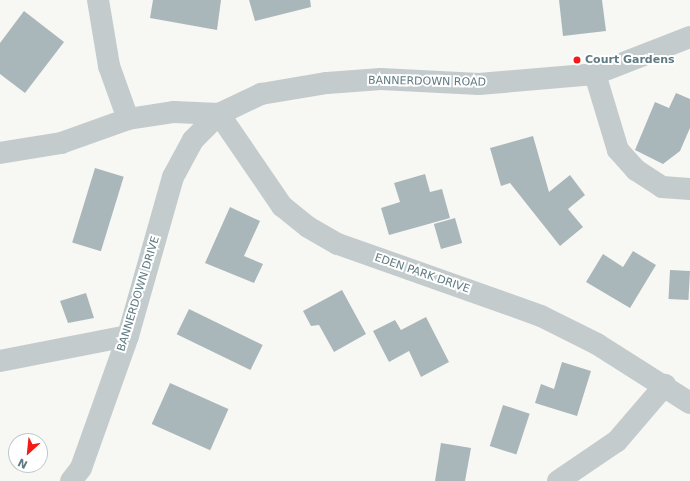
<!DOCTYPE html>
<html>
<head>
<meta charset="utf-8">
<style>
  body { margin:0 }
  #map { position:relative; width:690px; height:481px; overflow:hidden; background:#f7f7f4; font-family:"DejaVu Sans",sans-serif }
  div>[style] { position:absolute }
  .building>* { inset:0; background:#aab7ba; transform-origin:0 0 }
  .minor>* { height:22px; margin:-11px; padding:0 11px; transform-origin:11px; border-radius:11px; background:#c4cbcd }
  .dots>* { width:11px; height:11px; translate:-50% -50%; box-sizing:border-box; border:2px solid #fff; border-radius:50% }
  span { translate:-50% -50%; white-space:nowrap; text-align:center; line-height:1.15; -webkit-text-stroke:4px #fff; paint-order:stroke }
  .poi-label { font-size:11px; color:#5f7a82; font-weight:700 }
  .left { translate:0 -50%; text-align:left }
  .street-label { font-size:11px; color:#5f7a82 }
  .north { position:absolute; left:8px; top:433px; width:40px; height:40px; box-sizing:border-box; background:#fff; border:1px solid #bfcacd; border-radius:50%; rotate:207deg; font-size:11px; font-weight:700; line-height:16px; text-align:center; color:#5f7a82 }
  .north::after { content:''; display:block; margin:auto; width:14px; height:18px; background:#f41a17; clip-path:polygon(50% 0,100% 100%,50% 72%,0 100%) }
</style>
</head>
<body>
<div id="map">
  <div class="building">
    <div style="clip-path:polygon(153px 0,221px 0,217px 30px,150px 18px)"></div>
    <div style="clip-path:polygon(249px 0,310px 0,311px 7px,255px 21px)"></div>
    <div style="clip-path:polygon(559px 0,602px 0,606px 31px,563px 36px)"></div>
    <div style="clip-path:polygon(24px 11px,64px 42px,25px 93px,0 74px,0 43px)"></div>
    <div style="clip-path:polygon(676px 93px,690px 99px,690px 128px,680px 151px,663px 164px,635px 150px,655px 102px,669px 108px)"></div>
    <div style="clip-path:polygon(533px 136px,549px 192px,570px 175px,585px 195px,568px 209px,583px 227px,560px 246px,510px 183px,501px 186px,490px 148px)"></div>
    <div style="left:95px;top:168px;width:30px;height:78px;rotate:17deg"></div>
    <div style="clip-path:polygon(425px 174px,430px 192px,442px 189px,450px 218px,389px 235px,381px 208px,400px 202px,394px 183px)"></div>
    <div style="clip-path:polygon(230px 207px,260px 221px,244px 256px,263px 264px,254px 283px,205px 263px)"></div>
    <div style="left:455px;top:218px;width:26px;height:22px;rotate:74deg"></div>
    <div style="clip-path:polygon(633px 251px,656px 265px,630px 308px,586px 282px,603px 254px,623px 267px)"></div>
    <div style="left:670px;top:270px;width:20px;height:29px;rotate:3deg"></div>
    <div style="clip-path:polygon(342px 290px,366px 334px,334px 352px,319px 325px,311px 326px,303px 311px)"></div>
    <div style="clip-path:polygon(86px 293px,94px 318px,68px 323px,60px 301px)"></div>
    <div style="left:189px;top:309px;width:82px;height:28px;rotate:26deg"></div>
    <div style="clip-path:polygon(426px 317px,449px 362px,421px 377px,409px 351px,389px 362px,373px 331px,395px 320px,401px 330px)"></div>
    <div style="clip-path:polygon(562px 362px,591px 371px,577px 416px,535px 403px,541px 384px,554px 389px)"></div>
    <div style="left:170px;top:383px;width:64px;height:45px;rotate:24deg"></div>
    <div style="left:503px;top:405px;width:28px;height:43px;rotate:18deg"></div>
    <div style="clip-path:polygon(441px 443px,471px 448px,465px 481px,435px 481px)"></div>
  </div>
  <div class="minor">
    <div style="left:98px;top:0;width:67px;rotate:80.5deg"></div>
    <div style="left:109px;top:66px;width:56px;rotate:70.3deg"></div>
    <div style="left:595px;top:74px;width:79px;rotate:73.2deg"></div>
    <div style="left:618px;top:150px;width:27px;rotate:48deg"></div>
    <div style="left:636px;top:170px;width:31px;rotate:33deg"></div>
    <div style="left:662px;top:187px;width:28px;rotate:4deg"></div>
    <div style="left:219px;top:114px;width:112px;rotate:55.6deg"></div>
    <div style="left:282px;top:206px;width:33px;rotate:39deg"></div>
    <div style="left:308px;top:227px;width:34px;rotate:30deg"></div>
    <div style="left:338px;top:244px;width:215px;rotate:19.5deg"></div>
    <div style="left:541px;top:316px;width:63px;rotate:26.6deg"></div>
    <div style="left:597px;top:344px;width:110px;rotate:32.4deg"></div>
    <div style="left:0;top:153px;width:62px;rotate:-9.3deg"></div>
    <div style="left:61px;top:143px;width:71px;rotate:-19.7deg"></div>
    <div style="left:128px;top:119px;width:47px;rotate:-8.7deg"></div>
    <div style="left:174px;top:112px;width:45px;rotate:2.5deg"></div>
    <div style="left:219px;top:114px;width:47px;rotate:-25.5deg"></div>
    <div style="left:261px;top:94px;width:67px;rotate:-9.5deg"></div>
    <div style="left:327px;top:83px;width:54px;rotate:-4.2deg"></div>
    <div style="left:381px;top:79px;width:98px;rotate:2.9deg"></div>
    <div style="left:479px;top:84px;width:116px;rotate:-4.9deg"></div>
    <div style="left:595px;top:74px;width:102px;rotate:-21.3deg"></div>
    <div style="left:0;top:361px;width:130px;rotate:-11.1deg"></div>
    <div style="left:71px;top:481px;width:16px;rotate:-52deg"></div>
    <div style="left:81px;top:468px;width:140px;rotate:-70.4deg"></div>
    <div style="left:128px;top:336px;width:165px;rotate:-74.2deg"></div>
    <div style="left:173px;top:177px;width:42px;rotate:-61.6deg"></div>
    <div style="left:193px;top:140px;width:37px;rotate:-45deg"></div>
    <div style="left:558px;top:481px;width:71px;rotate:-34.1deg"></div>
    <div style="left:617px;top:441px;width:74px;rotate:-49.4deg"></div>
  </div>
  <div class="dots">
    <div style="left:577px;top:60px;background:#f41a17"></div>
  </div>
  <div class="poi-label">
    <span class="left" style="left:585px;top:60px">Court Gardens</span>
  </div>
  <div class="street-label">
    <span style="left:427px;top:82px;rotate:1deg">BANNERDOWN ROAD</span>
    <span style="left:422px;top:274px;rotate:19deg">EDEN PARK DRIVE</span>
    <span style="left:139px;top:294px;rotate:-73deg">BANNERDOWN DRIVE</span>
  </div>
  <div class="north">N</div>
</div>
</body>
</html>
